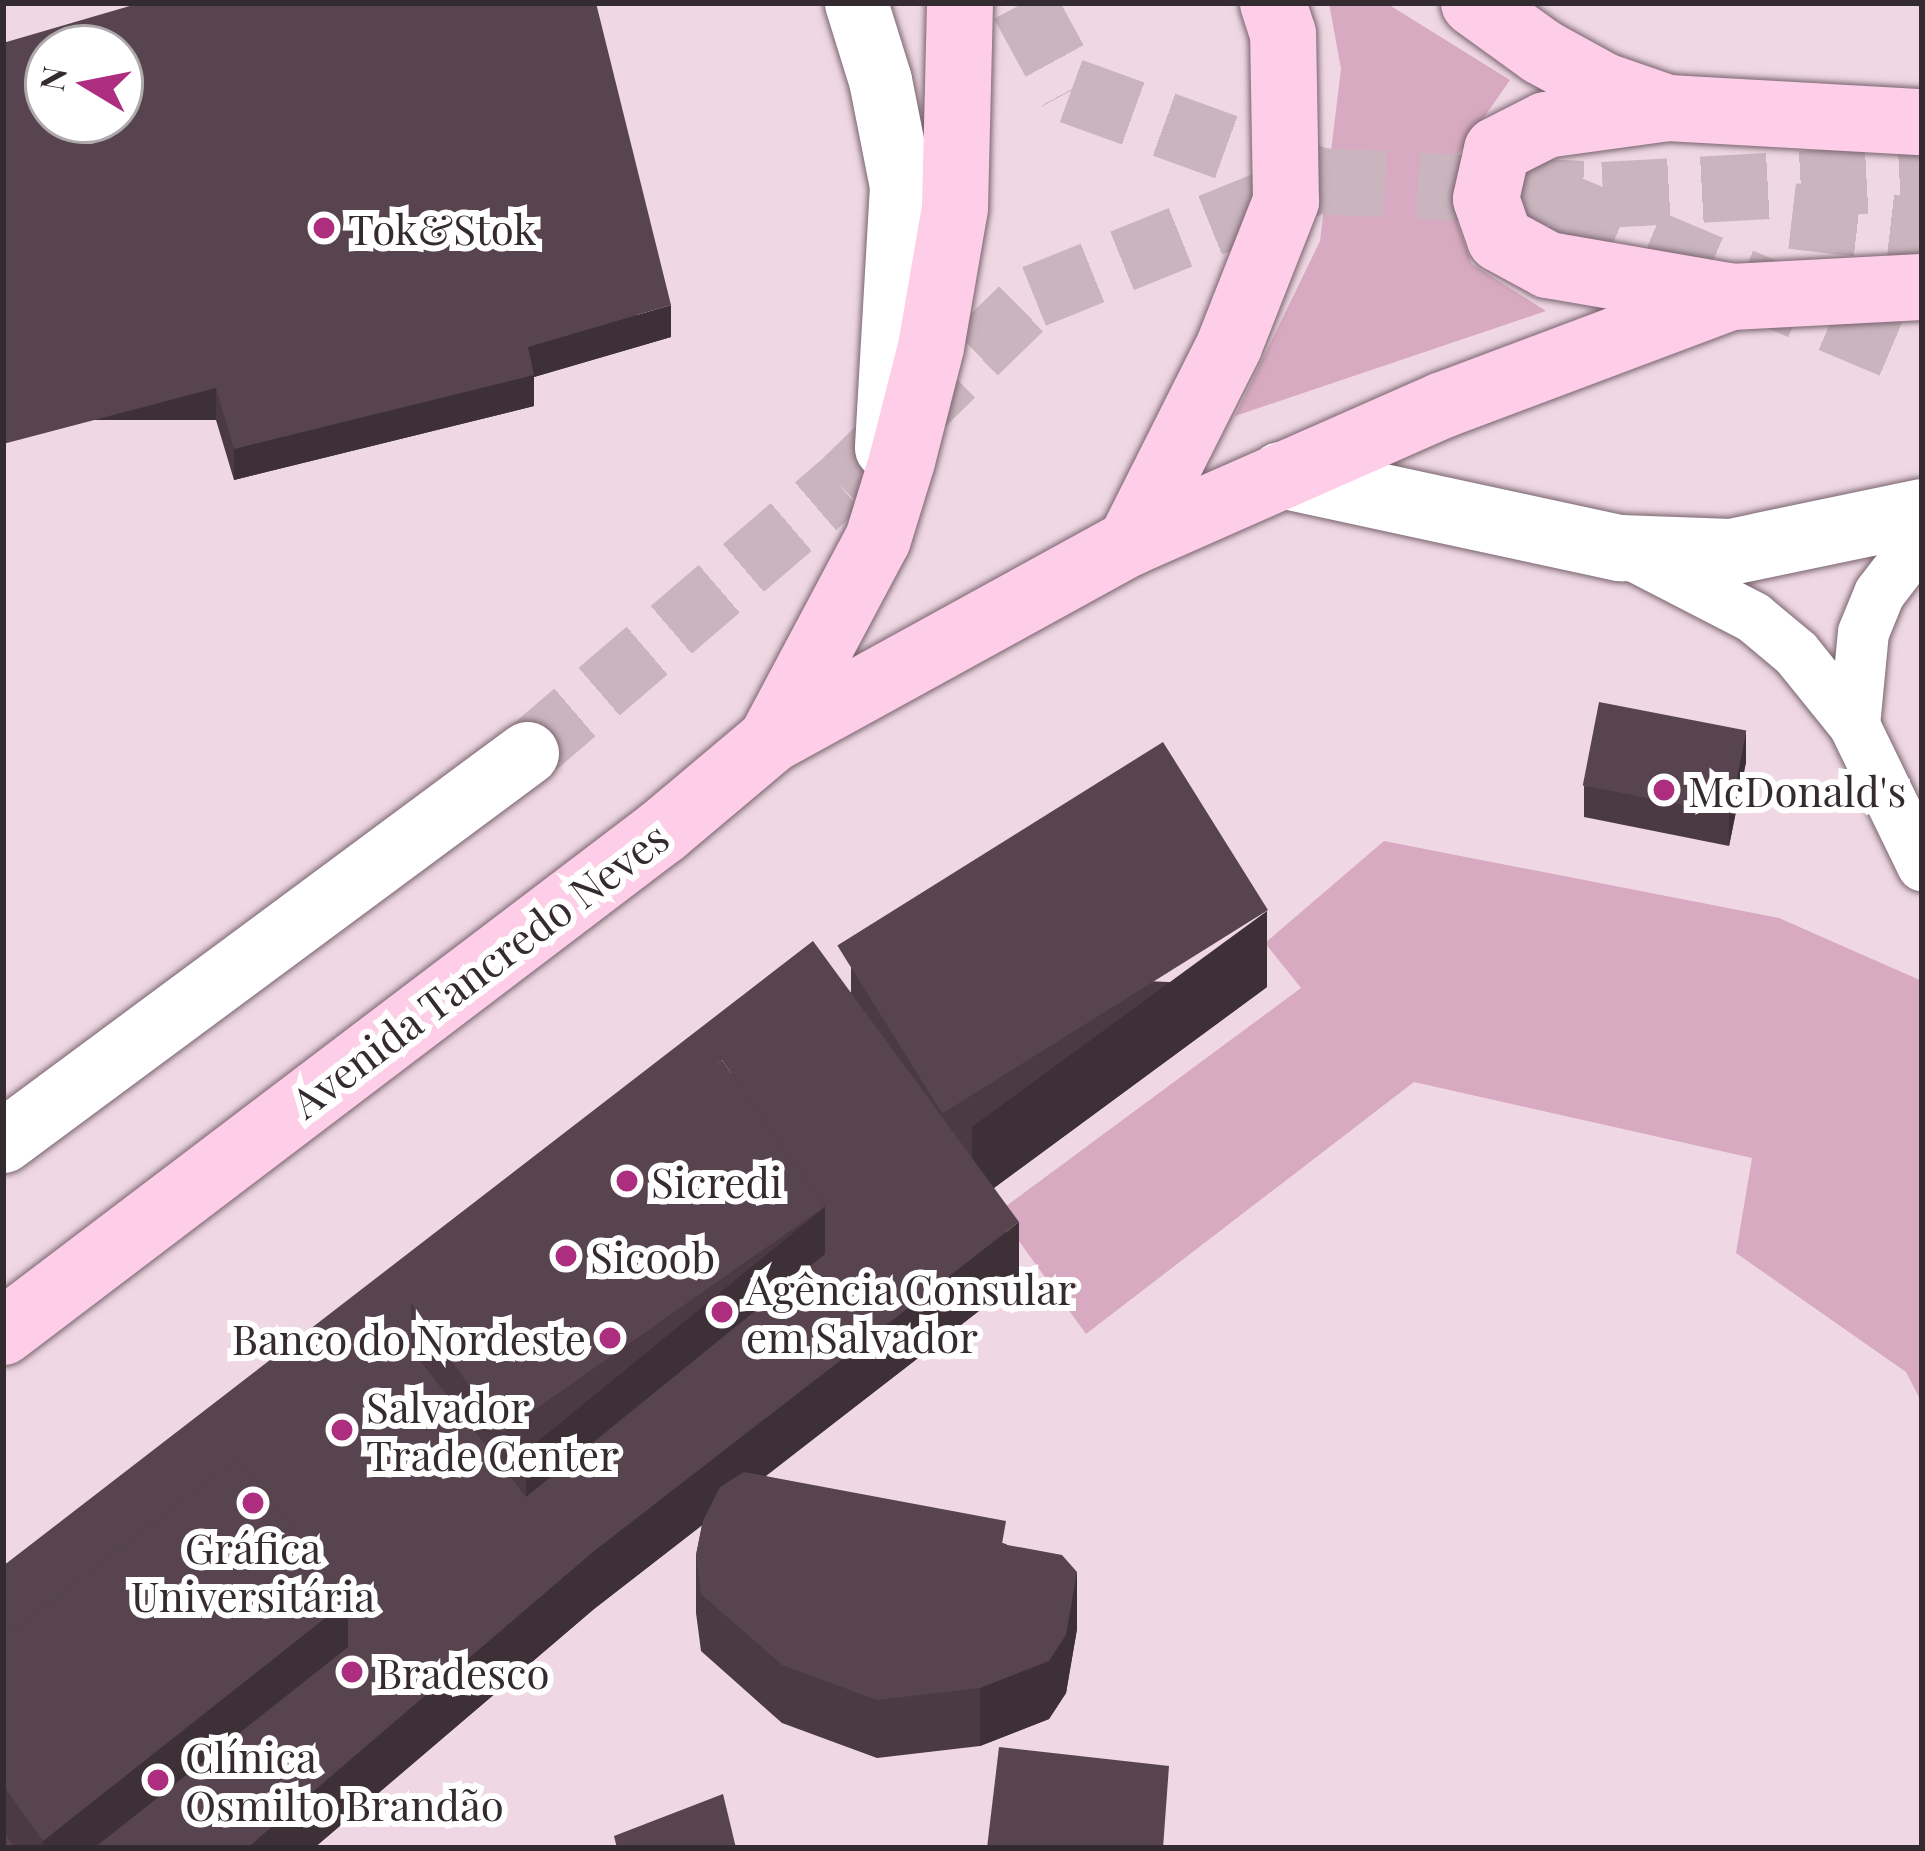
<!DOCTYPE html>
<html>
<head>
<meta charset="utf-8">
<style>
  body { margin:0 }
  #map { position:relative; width:1925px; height:1851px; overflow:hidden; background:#efd8e3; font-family:"Playfair Display",serif }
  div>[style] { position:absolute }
  .green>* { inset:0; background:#d8aac1 }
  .tertiary-tunnel>* { height:63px; margin-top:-31.5px; transform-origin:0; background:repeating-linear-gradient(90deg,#cab5bf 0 63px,transparent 0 95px) }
  .primary-tunnel>* { height:66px; margin-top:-33px; transform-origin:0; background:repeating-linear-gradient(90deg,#cab5bf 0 66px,transparent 0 99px) }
  .roads { filter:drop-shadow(0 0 3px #78646e) drop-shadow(0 0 3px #78646e) }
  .minor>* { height:51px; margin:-25.5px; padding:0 25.5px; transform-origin:25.5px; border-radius:25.5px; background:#fff }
  .tertiary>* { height:63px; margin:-31.5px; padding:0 31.5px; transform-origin:31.5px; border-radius:31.5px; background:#fff }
  .secondary>* { height:66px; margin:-33px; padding:0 33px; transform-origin:33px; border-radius:33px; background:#fff }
  .primary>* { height:66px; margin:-33px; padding:0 33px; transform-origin:33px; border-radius:33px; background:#fecde7 }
  .wall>* { inset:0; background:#4b3a43 }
  .shaded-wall>* { inset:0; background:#3d3037; transform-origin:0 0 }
  .building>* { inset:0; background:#57444e; transform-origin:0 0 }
  .dots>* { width:33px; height:33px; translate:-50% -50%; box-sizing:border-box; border:6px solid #fff; border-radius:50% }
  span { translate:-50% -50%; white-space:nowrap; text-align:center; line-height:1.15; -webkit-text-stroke:12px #fff; paint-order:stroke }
  .poi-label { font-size:42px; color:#342b30 }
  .left { translate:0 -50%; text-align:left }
  .right { translate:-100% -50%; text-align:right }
  .street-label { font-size:42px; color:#342b30 }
  .frame { position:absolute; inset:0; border:6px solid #342b30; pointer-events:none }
  .north { position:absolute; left:24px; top:24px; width:120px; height:120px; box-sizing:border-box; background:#fff; border:3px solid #aeaaac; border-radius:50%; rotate:280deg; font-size:33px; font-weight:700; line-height:48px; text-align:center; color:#342b30 }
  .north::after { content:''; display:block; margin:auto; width:42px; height:54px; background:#ad2e7e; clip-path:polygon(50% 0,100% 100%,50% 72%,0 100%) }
</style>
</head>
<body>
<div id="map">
  <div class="green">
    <div style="clip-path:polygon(1329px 3px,1386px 3px,1510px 80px,1441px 179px,1472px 264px,1546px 311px,1235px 416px,1320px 241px,1341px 69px)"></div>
    <div style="clip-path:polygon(1384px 841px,1779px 918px,1922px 981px,1922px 1403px,1906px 1372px,1736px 1253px,1752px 1158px,1414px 1082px,1086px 1334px,998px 1212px,1301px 988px,1265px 943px)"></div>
  </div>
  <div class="tertiary-tunnel">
    <div style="left:527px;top:753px;width:412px;rotate:-40.6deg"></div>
    <div style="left:840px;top:485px;width:271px;rotate:-44.3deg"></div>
    <div style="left:1034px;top:296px;width:307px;rotate:-22deg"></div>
  </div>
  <div class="primary-tunnel">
    <div style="left:1023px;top:3px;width:100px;rotate:61.4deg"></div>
    <div style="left:1071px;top:91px;width:264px;rotate:19.9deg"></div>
    <div style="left:1319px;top:181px;width:284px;rotate:2.8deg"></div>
    <div style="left:1603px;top:195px;width:319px;rotate:-3.1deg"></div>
    <div style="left:1558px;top:204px;width:395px;rotate:22.9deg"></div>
    <div style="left:1792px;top:216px;width:131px;rotate:6.6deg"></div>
  </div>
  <div class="roads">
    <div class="minor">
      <div style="left:1635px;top:556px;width:133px;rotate:27.3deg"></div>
      <div style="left:1753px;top:617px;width:56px;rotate:39.9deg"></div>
      <div style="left:1796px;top:653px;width:92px;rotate:51.1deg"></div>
      <div style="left:1854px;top:725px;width:156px;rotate:64.1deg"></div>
      <div style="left:1854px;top:725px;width:93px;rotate:-84.5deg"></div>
      <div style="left:1863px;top:632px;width:42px;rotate:-67.7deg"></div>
      <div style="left:1879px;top:593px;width:71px;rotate:-52.5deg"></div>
    </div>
    <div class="tertiary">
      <div style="left:856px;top:3px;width:81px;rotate:72.7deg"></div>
      <div style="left:880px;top:80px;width:108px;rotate:78.8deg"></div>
      <div style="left:901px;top:186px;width:262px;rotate:93.3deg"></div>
      <div style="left:3px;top:1141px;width:652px;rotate:-36.52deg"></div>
    </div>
    <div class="secondary">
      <div style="left:1281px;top:475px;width:347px;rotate:12.2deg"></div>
      <div style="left:1620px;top:548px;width:111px;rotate:2.1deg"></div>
      <div style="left:1731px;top:552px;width:195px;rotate:-11.8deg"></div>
    </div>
    <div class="primary">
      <div style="left:1474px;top:3px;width:84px;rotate:35.8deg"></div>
      <div style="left:1542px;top:52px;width:71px;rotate:28.7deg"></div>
      <div style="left:1604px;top:86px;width:68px;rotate:19deg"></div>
      <div style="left:1668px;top:108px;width:254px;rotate:3.2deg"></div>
      <div style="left:1668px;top:108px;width:123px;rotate:172.1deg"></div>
      <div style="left:1546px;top:125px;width:55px;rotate:153deg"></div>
      <div style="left:1497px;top:150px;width:50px;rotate:102.7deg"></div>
      <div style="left:1486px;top:199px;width:42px;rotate:70.7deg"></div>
      <div style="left:1500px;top:239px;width:55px;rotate:28.4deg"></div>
      <div style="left:1548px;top:265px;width:182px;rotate:9.8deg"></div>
      <div style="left:1130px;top:543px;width:220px;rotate:-63.3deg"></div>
      <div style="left:1229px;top:346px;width:156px;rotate:-68.5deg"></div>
      <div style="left:1286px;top:201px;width:167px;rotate:-91deg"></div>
      <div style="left:1283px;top:34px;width:33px;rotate:-108deg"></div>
      <div style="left:771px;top:740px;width:409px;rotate:-28.8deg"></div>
      <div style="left:1130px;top:543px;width:342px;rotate:-23.8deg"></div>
      <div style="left:1443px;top:405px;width:308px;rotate:-20.6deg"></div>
      <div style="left:1731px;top:297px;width:191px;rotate:-3deg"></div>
      <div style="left:3px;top:1332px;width:829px;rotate:-37.2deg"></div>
      <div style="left:663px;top:831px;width:141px;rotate:-40.1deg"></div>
      <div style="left:771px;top:740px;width:228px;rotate:-62deg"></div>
      <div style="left:878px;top:539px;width:82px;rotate:-72.9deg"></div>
      <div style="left:902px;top:461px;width:118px;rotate:-75.7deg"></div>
      <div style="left:931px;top:347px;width:141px;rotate:-80.2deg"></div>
      <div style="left:955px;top:208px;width:205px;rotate:-88.6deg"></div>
    </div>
  </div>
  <div class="wall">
    <div style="clip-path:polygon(140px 3px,671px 337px,534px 377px,534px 406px,234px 480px,216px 420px)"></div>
    <div style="clip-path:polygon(1746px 762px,1729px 846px,1584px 817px,1584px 786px)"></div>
    <div style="clip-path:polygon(851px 966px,1267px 987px,994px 1188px,1019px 1280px,765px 1476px,1006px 1544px,1077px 1629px,1066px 1693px,1049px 1719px,980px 1746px,877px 1758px,782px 1723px,701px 1651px,696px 1613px,696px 1555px,702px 1525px,594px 1609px,314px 1848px,3px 1848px,3px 1566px,851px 992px)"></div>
  </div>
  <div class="shaded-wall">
    <div style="clip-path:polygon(671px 305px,671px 337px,534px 377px,534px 406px,234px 480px,234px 449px,528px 347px)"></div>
    <div style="left:216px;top:388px;width:32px;height:220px;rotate:90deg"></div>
    <div style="clip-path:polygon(1746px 730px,1746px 762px,1729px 846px,1729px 815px)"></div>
    <div style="clip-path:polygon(1267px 911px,1267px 987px,972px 1204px,972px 1127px)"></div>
    <div style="clip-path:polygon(825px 1207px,825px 1312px,526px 1555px,526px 1451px)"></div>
    <div style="clip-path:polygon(1019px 1222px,1019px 1280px,594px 1609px,314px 1848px,247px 1848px,594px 1551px)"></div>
    <div style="clip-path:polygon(1077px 1572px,1077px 1629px,1066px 1693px,1049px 1719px,980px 1746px,980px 1688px)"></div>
    <div style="clip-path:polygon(348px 1600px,348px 1705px,167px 1848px,43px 1848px,43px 1841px)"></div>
  </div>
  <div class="building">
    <div style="clip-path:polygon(evenodd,140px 3px,596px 3px,671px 305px,528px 347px,534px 375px,234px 449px,216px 388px,3px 444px,3px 43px,140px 3px,48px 48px,120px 48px,120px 120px,48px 120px,48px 48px)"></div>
    <div style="left:1599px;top:702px;width:150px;height:85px;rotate:11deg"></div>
    <div style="left:1163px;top:742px;width:198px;height:384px;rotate:58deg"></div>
    <div style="clip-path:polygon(evenodd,813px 941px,1019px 1222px,594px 1551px,247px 1848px,94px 1848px,348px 1647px,348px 1600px,238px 1458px,3px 1638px,3px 1566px,813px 941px,722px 1060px,825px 1207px,825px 1254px,526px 1497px,411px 1349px,411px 1302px,722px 1060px)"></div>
    <div style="left:722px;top:1060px;width:179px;height:394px;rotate:55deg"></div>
    <div style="clip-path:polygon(238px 1458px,348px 1600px,43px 1841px,3px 1785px,3px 1638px)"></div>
    <div style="clip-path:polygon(744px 1472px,1006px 1521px,1002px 1544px,1062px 1555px,1077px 1572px,1066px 1635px,1049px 1661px,980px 1688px,877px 1700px,782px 1665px,701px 1594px,696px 1555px,703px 1521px,720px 1487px)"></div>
    <div style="clip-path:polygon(999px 1747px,1169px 1766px,1163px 1848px,987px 1848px)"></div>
    <div style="clip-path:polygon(723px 1794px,736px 1848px,617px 1848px,614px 1836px)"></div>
    <div style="clip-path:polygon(3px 1831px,15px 1848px,3px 1848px)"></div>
  </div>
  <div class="dots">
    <div style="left:324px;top:228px;background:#ad2e7e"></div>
    <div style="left:1664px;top:790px;background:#ad2e7e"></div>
    <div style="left:627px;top:1181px;background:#ad2e7e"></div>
    <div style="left:566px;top:1256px;background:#ad2e7e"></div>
    <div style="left:722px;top:1312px;background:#ad2e7e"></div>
    <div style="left:610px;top:1338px;background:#ad2e7e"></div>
    <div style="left:342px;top:1430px;background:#ad2e7e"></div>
    <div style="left:253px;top:1503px;background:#ad2e7e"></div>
    <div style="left:352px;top:1672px;background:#ad2e7e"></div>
    <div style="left:158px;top:1780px;background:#ad2e7e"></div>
  </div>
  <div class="poi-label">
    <span class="left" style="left:348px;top:228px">Tok&amp;Stok</span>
    <span class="left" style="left:1688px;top:790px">McDonald's</span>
    <span class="left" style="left:651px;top:1181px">Sicredi</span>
    <span class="left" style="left:590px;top:1256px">Sicoob</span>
    <span class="left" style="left:746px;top:1312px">Agência Consular<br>em Salvador</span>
    <span class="right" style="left:586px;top:1338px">Banco do Nordeste</span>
    <span class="left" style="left:366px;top:1430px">Salvador<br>Trade Center</span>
    <span style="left:253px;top:1571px">Gráfica<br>Universitária</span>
    <span class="left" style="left:376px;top:1672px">Bradesco</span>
    <span class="left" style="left:185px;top:1780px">Clínica<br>Osmilto Brandão</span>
  </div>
  <div class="street-label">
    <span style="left:479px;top:969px;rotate:-37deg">Avenida Tancredo Neves</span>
  </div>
  <div class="frame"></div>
  <div class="north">N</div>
</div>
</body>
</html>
